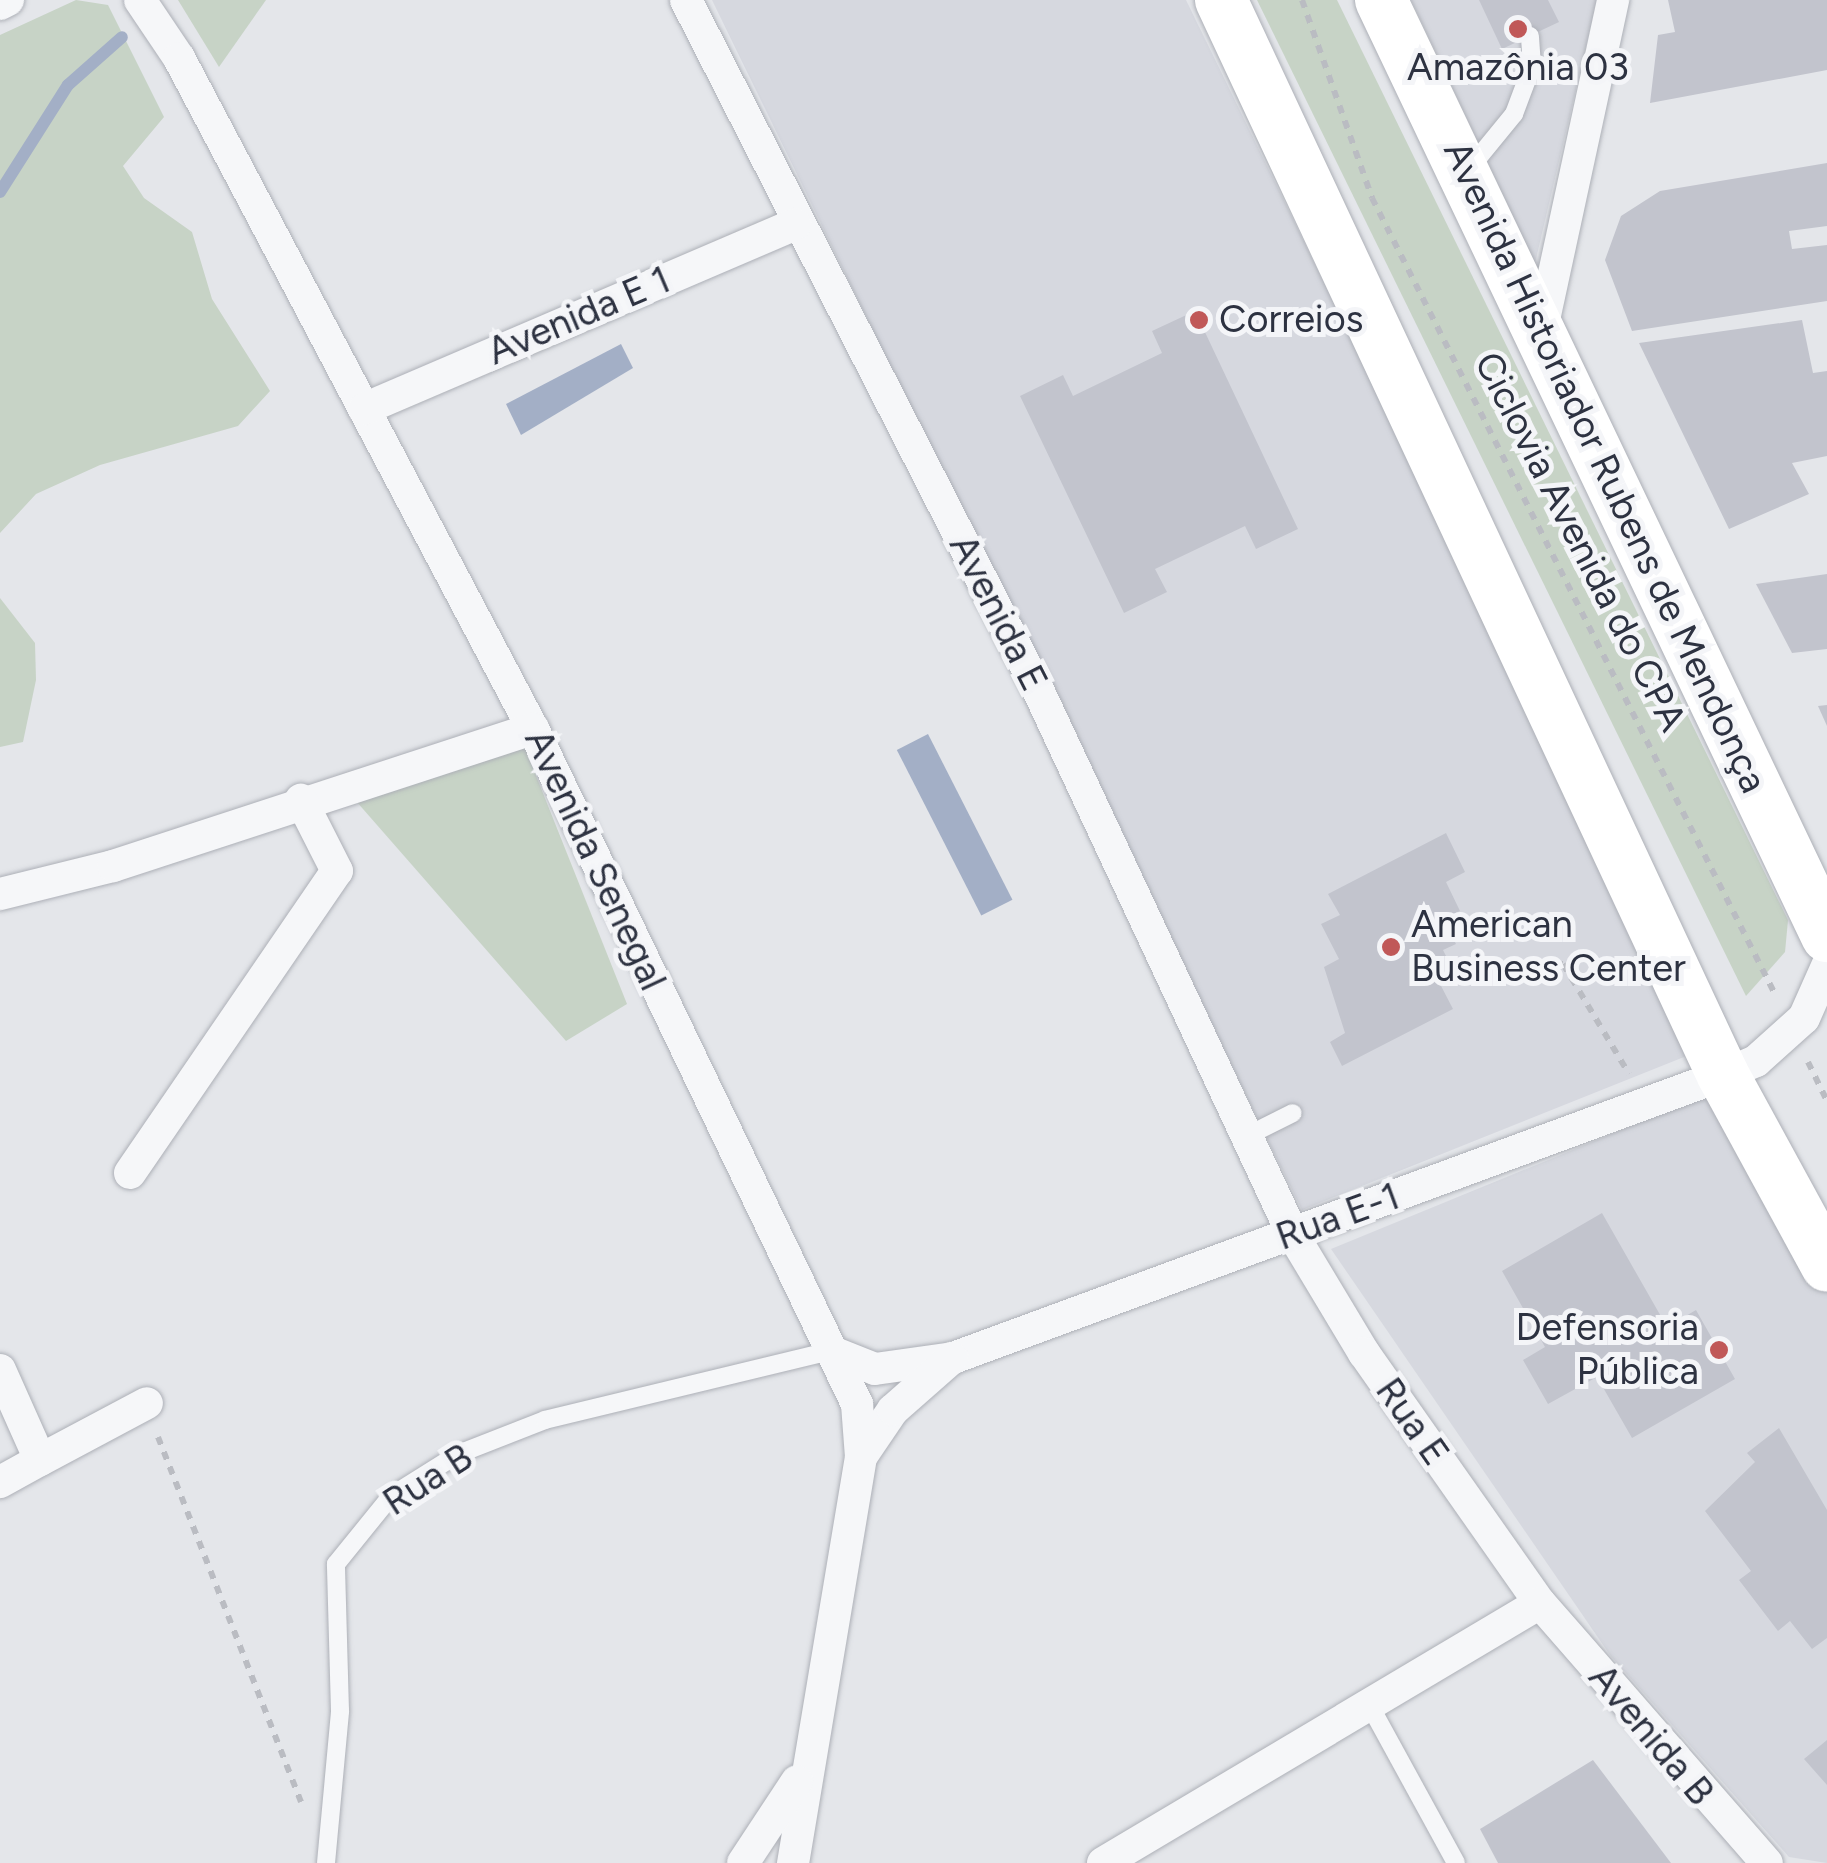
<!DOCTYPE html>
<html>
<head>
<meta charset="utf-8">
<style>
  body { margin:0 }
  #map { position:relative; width:1827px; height:1863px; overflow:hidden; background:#e4e6ea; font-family:Figtree,sans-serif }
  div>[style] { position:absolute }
  .built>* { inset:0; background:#d6d8df }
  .green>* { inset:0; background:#c7d3c6 }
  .water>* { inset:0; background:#a3afc6; transform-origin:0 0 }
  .stream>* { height:12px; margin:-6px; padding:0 6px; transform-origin:6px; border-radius:6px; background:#a3afc6 }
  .building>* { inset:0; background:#c2c4cd }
  .path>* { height:6px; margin-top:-3px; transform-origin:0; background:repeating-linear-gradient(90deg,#babcc2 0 8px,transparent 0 16px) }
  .roads { filter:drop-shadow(0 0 2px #adb0b7) drop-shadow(0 0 2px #adb0b7) }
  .lane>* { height:18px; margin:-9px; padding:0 9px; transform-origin:9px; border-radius:9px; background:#f6f7f9 }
  .street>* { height:32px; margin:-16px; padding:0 16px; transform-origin:16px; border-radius:16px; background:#f6f7f9 }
  .primary>* { height:52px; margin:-26px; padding:0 26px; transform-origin:26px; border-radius:26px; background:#fff }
  .dots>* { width:28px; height:28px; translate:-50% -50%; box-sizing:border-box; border:5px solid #f4f5f8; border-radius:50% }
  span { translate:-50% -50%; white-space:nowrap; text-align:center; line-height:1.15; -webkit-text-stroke:10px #f4f5f8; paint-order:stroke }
  .poi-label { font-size:38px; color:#2d3241 }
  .left { translate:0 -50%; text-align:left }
  .right { translate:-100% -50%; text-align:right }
  .street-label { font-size:38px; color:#2d3241 }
</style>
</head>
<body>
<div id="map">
  <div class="built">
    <div style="clip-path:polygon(712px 0,1186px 0,1699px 1051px,1302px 1210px)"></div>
    <div style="clip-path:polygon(1411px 0,1597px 0,1535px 263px)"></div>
    <div style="clip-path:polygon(1719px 1090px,1827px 1275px,1827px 1863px,1789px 1857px,1610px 1655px,1331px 1249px)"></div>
  </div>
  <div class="green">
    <div style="clip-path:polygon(76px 0,108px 5px,164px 117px,123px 166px,144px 198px,192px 232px,212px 299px,270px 391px,238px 426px,100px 465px,36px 494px,0 533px,0 35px)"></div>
    <div style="clip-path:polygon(178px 0,266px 0,219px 67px)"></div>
    <div style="clip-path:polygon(1257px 0,1337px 0,1788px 920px,1785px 952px,1746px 996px)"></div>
    <div style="clip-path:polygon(0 598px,35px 643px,36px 680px,23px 742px,0 747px)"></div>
    <div style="clip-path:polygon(525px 748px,627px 1004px,566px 1041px,356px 801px)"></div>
  </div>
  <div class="water">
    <div style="clip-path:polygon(621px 344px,633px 368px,521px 435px,506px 404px)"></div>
    <div style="left:928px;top:734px;width:186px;height:35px;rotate:63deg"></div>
  </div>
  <div class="stream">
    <div style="left:0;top:192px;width:127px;rotate:-57.6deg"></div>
    <div style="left:68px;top:85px;width:72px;rotate:-41.6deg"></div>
  </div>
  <div class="building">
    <div style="clip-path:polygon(1479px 0,1548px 0,1559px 22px,1502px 49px)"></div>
    <div style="clip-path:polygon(1668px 0,1827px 0,1827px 70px,1650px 103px,1658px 35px,1675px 32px)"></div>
    <div style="clip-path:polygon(1827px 163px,1827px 226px,1789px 231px,1792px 249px,1827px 245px,1827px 301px,1632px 331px,1605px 260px,1621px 216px,1660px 191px)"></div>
    <div style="clip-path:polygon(1195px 311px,1298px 529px,1256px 549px,1245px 526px,1155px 569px,1167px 592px,1124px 613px,1020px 396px,1063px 375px,1073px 396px,1162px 353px,1152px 331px)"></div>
    <div style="clip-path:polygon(1802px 320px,1813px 373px,1827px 371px,1827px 456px,1792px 463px,1809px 494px,1729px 529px,1639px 343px)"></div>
    <div style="clip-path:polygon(1827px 574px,1827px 649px,1792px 653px,1756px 584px)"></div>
    <div style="clip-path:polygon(1827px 705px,1827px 726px,1818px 706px)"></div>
    <div style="clip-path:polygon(1446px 833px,1465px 872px,1446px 882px,1460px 911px,1443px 919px,1456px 944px,1443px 950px,1455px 974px,1439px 982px,1453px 1009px,1342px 1066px,1330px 1042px,1345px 1033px,1324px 967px,1339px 959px,1321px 924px,1340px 915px,1328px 894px)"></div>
    <div style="clip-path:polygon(1602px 1213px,1667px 1327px,1696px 1310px,1735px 1379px,1632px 1438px,1597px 1377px,1548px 1404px,1523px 1360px,1545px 1347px,1502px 1271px)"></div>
    <div style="clip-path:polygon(1779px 1428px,1827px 1510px,1827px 1638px,1812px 1649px,1790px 1621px,1778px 1631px,1739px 1580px,1751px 1571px,1705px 1511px,1755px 1462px,1747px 1453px)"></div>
    <div style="clip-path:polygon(1827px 1740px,1827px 1785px,1804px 1759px)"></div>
    <div style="clip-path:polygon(1593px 1760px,1671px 1863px,1498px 1863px,1480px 1829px)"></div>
  </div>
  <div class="path">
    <div style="left:1302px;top:0;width:210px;rotate:70.5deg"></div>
    <div style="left:1372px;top:198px;width:890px;rotate:63.15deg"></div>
    <div style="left:1450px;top:963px;width:113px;rotate:0.5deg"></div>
    <div style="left:1563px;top:964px;width:128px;rotate:59deg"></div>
    <div style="left:1808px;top:1062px;width:43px;rotate:64deg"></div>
    <div style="left:158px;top:1437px;width:392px;rotate:68.6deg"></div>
  </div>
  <div class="roads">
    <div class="lane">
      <div style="left:1469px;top:169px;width:71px;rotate:-50.7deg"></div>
      <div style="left:1514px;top:114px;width:51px;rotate:-69.4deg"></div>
      <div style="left:1532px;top:66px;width:30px;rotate:-94deg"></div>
      <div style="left:1247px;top:1136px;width:51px;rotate:-26.6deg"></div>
      <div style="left:1369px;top:1704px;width:181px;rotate:61.3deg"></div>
      <div style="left:326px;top:1863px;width:153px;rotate:-84.7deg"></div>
      <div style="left:340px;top:1711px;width:147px;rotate:-91.6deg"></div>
      <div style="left:336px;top:1564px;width:87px;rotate:-51deg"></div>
      <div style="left:391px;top:1496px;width:79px;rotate:-32.1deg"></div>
      <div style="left:458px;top:1454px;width:93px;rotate:-21.3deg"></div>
      <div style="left:545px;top:1420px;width:293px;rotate:-13.6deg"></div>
    </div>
    <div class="street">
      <div style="left:140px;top:0;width:70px;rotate:56.1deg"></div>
      <div style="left:179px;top:58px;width:759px;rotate:62.19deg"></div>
      <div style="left:533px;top:729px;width:749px;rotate:64.36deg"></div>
      <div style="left:857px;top:1404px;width:53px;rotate:85.7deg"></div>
      <div style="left:861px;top:1457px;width:412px;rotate:99.5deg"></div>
      <div style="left:686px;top:0;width:777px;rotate:62.97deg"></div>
      <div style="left:1039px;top:692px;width:599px;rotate:64.93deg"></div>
      <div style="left:1293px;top:1235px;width:138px;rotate:59deg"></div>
      <div style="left:1364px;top:1353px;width:306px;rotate:54.9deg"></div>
      <div style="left:1540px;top:1603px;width:345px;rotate:48.9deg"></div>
      <div style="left:0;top:4px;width:9px;rotate:-27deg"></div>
      <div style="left:1542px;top:329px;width:337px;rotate:-77.8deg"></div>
      <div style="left:364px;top:409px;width:469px;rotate:-23.2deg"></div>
      <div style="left:0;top:894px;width:116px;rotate:-13.9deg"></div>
      <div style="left:113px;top:866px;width:442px;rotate:-18.1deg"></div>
      <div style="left:130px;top:1173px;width:366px;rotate:-55.6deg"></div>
      <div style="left:337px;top:871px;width:80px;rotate:-116.9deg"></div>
      <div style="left:830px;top:1351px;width:48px;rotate:21.8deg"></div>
      <div style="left:875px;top:1369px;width:79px;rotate:-8deg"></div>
      <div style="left:953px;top:1358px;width:820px;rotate:-20.18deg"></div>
      <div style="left:1723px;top:1075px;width:36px;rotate:-23deg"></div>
      <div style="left:1756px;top:1061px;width:64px;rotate:-41.9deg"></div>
      <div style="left:1804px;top:1018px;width:57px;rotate:-66.1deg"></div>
      <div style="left:0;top:1370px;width:98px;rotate:66deg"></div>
      <div style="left:40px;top:1460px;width:46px;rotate:151.2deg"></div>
      <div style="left:861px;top:1457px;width:57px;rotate:-55.8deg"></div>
      <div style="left:893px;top:1410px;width:79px;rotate:-41.4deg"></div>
      <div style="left:40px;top:1460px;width:121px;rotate:-28deg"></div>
      <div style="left:743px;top:1863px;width:98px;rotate:-56.6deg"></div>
      <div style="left:1103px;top:1863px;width:508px;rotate:-30.75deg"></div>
    </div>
    <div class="primary">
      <div style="left:1221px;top:0;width:1186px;rotate:64.97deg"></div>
      <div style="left:1723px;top:1075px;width:217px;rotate:61.4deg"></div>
      <div style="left:1381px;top:0;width:1037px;rotate:64.52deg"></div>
    </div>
  </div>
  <div class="dots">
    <div style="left:1518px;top:29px;background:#c05858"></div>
    <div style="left:1199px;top:320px;background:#c05858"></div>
    <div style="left:1391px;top:947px;background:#c05858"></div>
    <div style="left:1719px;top:1350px;background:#c05858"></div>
  </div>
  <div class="poi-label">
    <span style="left:1518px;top:68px">Amazônia 03</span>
    <span class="left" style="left:1219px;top:320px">Correios</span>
    <span class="left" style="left:1411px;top:947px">American<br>Business Center</span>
    <span class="right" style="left:1699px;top:1350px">Defensoria<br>Pública</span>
  </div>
  <div class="street-label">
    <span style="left:579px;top:316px;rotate:-23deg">Avenida E 1</span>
    <span style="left:1605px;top:467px;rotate:65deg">Avenida Historiador Rubens de Mendonça</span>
    <span style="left:1580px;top:542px;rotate:63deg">Ciclovia Avenida do CPA</span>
    <span style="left:998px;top:613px;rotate:63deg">Avenida E</span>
    <span style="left:595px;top:860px;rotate:65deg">Avenida Senegal</span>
    <span style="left:1338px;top:1217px;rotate:-20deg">Rua E-1</span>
    <span style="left:1412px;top:1422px;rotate:55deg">Rua E</span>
    <span style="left:428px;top:1480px;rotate:-33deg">Rua B</span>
    <span style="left:1651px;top:1735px;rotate:50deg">Avenida B</span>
  </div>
</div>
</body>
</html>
